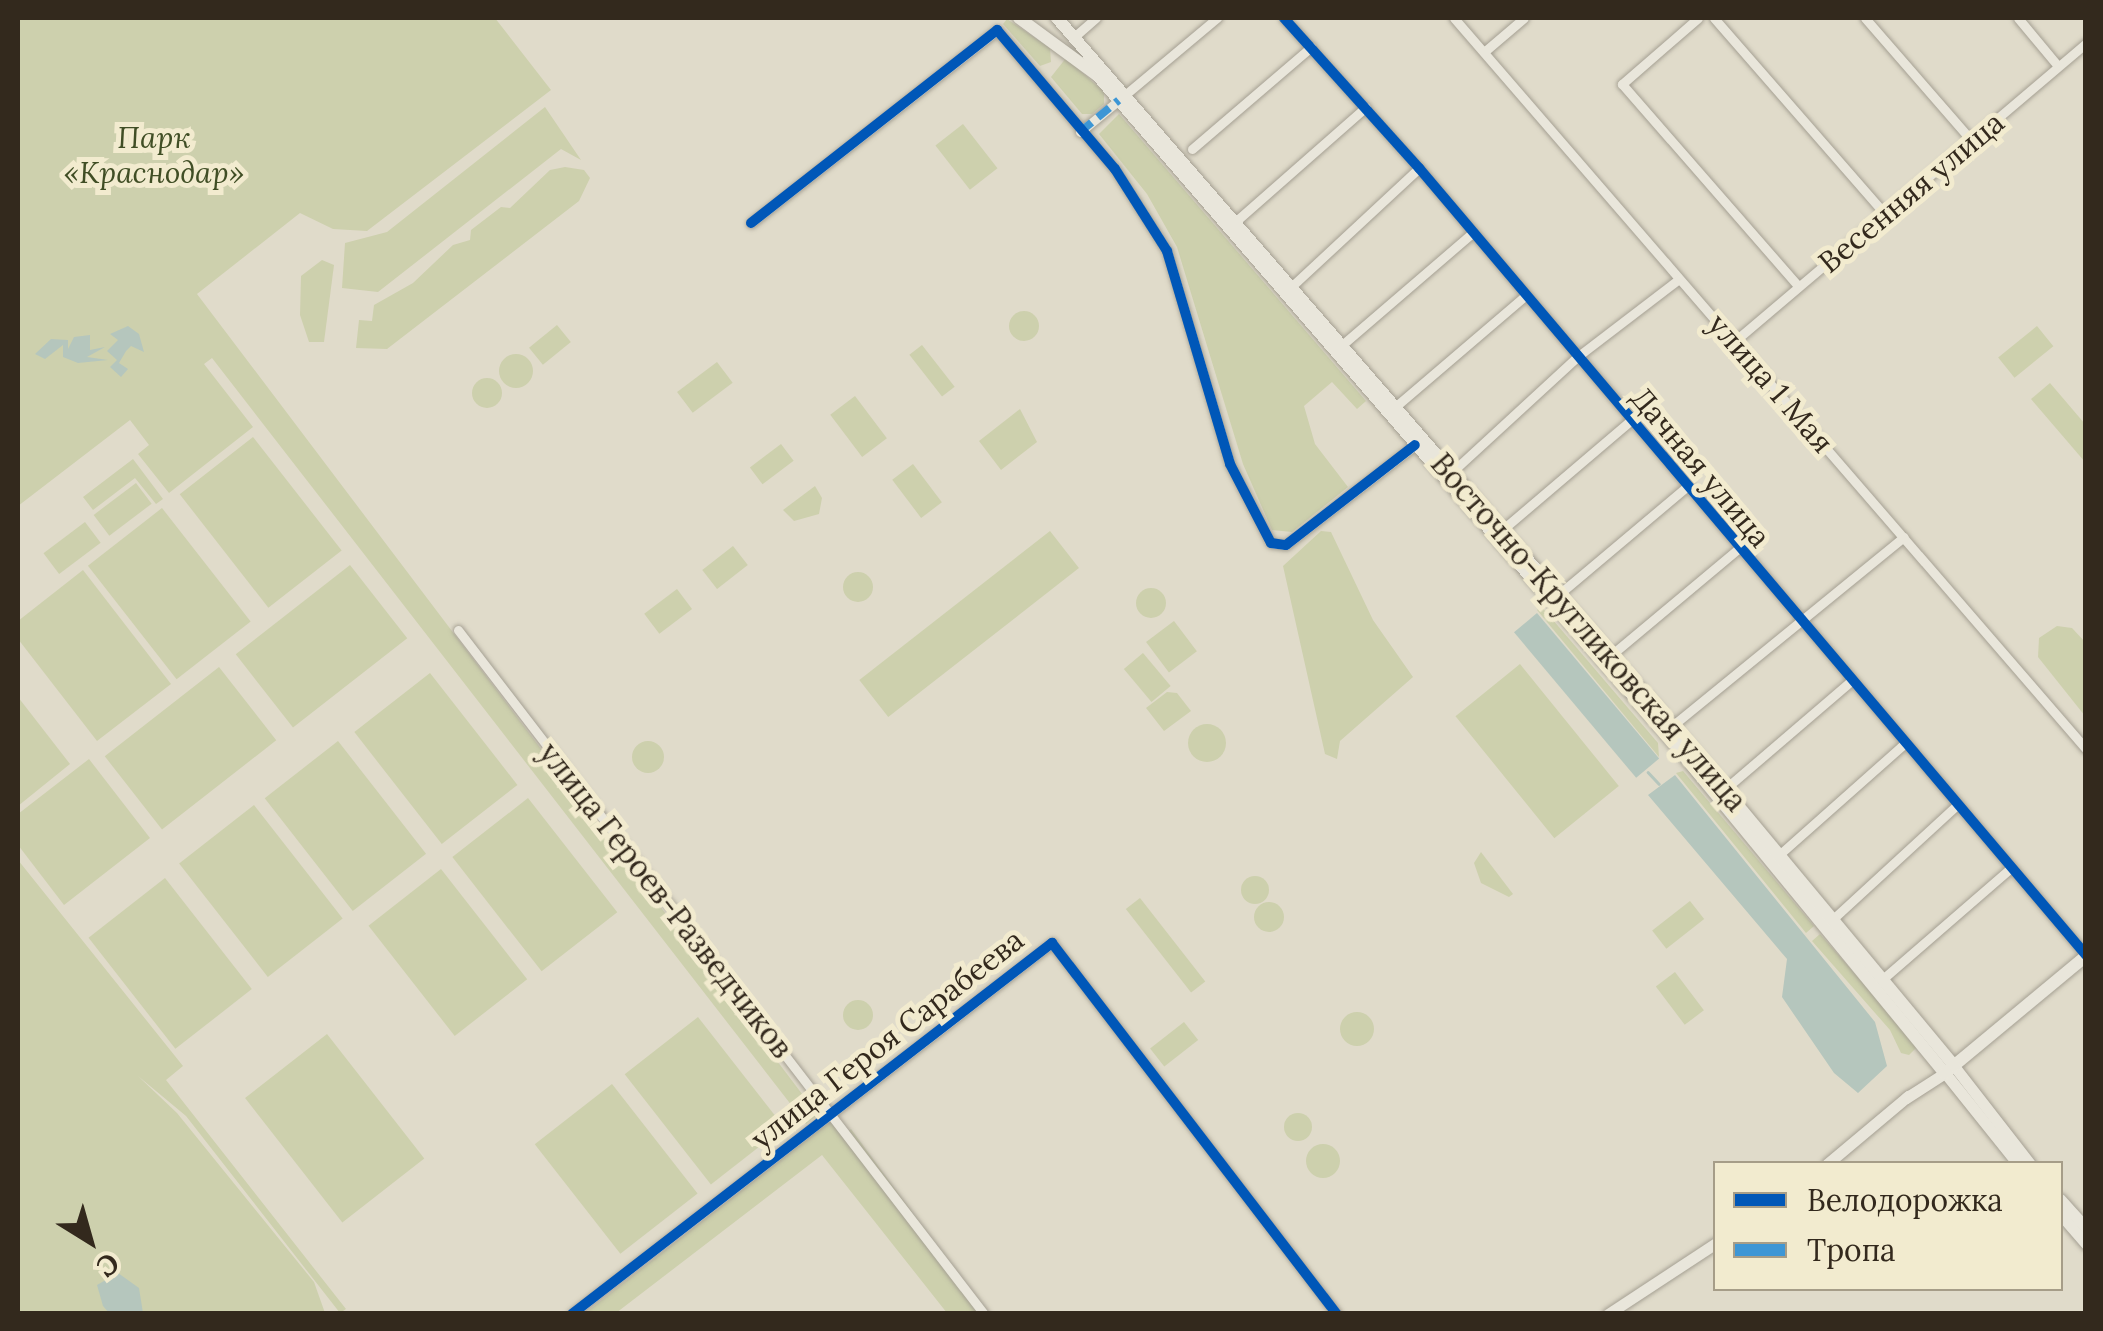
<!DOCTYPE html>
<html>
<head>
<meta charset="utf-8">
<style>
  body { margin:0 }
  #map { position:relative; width:2103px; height:1331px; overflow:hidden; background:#e0dbca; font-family:Lora,serif }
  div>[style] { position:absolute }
  .green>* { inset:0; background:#cdd0ad; transform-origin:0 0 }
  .round { border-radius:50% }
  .water>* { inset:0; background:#b5c6bd; transform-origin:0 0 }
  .stream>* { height:2.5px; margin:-1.25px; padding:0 1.25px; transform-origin:1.25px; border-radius:1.25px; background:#b5c6bd }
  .roads { filter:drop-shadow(0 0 2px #a5a093) drop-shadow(0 0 2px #a5a093) }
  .minor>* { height:9px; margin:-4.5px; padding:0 4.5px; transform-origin:4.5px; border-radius:4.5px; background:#e9e6db }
  .tertiary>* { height:11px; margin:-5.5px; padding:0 5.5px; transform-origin:5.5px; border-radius:5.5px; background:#e9e6db }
  .secondary>* { height:12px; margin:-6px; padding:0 6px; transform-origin:6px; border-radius:6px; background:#e9e6db }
  .quiet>* { height:8px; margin-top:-4px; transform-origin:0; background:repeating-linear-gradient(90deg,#3d96d5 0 15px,transparent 0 23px) }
  .cycleway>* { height:10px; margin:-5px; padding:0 5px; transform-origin:5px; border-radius:5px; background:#0057b8 }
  span { translate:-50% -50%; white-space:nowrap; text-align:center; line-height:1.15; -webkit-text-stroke:10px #f2ebcf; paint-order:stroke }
  .park-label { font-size:30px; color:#404e25; font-style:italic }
  .street-label { font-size:30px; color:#33291d }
  .frame { position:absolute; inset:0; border:20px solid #33291d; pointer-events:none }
  .legend { position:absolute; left:1713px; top:1161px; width:350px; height:130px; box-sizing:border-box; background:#f2ebcf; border:2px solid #a69d88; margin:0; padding:12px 18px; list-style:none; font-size:30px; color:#33291d }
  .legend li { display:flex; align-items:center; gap:20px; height:50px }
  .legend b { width:50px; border:2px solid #a69d88 }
  .north { position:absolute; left:40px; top:1191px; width:100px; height:100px; -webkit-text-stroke:8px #f2ebcf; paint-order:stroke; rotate:143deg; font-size:28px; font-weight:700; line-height:40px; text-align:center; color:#33291d }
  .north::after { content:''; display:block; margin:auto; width:35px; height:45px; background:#33291d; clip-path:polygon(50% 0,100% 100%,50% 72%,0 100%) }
</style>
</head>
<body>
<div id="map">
  <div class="green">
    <div style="clip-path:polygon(18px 18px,495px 18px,551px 90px,367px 231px,333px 229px,300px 213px,197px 294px,818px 1115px,806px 1124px,212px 358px,204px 364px,253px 427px,169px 493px,138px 454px,149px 445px,130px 420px,18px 506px)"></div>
    <div style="clip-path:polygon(1007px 19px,1050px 48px,1051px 62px,1040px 66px,1003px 24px)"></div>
    <div style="clip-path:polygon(1066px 58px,1104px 92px,1104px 104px,1092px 114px,1082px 114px,1051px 77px)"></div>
    <div style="clip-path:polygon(545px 107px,581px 160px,561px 149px,378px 292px,342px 288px,345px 243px,387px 232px)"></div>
    <div style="clip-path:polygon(1119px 114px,1366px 401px,1357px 409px,1332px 382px,1304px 406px,1315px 444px,1348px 487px,1292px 532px,1272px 530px,1243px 464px,1177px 247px,1147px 194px,1099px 134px)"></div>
    <div style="left:963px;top:124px;width:56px;height:35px;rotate:52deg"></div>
    <div style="clip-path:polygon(565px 167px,584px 170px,590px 178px,579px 201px,387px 349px,356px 348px,359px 320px,372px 321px,374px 305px,413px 283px,453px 245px,470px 240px,471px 230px,501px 207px,510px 208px,550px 170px)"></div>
    <div style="clip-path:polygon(322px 260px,334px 265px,324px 342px,309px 342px,300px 315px,301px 276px)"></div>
    <div class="round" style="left:1009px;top:311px;width:30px;height:30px"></div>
    <div style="left:557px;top:325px;width:22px;height:36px;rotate:51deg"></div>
    <div style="left:2037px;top:326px;width:26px;height:50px;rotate:51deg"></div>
    <div style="left:922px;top:345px;width:53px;height:16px;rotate:52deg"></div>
    <div class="round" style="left:499px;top:354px;width:34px;height:34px"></div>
    <div style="left:717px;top:362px;width:26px;height:50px;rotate:53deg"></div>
    <div class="round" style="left:472px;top:378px;width:30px;height:30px"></div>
    <div style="clip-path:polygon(2050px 383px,2085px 424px,2085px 462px,2031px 399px)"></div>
    <div style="left:855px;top:396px;width:53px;height:31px;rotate:53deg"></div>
    <div style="clip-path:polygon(1020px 409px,1037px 442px,1001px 470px,979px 441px)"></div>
    <div style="left:253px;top:437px;width:144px;height:93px;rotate:52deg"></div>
    <div style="left:781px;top:444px;width:21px;height:39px;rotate:53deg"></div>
    <div style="clip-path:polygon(133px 459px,163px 499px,156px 504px,135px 478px,93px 510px,83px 497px)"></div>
    <div style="left:913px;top:464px;width:48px;height:26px;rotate:53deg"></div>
    <div style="left:136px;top:483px;width:26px;height:53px;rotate:53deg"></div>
    <div style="clip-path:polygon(815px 486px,822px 498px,819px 514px,794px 521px,783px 510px)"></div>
    <div style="left:162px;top:508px;width:144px;height:94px;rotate:52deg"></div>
    <div style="left:85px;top:522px;width:26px;height:52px;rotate:53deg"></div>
    <div style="left:1050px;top:531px;width:47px;height:242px;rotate:52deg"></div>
    <div style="clip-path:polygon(1321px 531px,1331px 532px,1373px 620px,1413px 677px,1340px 741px,1337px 759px,1325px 754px,1283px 566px)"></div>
    <div style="left:733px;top:546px;width:24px;height:39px;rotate:52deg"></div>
    <div style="left:350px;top:565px;width:93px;height:145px;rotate:52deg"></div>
    <div style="clip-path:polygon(83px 570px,171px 684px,97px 741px,18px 639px,18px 621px)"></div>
    <div class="round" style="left:843px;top:572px;width:30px;height:30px"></div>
    <div class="round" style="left:1136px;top:588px;width:30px;height:30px"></div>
    <div style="left:677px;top:589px;width:25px;height:41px;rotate:53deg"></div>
    <div style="clip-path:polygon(1541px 606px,1658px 743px,1659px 757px,1537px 610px)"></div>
    <div style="left:1174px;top:621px;width:38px;height:35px;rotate:53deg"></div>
    <div style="clip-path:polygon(2057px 626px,2072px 628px,2085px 642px,2085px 716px,2038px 657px,2039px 638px)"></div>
    <div style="left:1143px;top:653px;width:43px;height:25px;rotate:50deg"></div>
    <div style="left:1520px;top:664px;width:157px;height:83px;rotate:51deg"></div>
    <div style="left:219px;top:667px;width:93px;height:145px;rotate:52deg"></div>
    <div style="left:430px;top:673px;width:142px;height:96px;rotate:52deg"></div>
    <div style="clip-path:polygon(1167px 692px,1177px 693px,1191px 711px,1164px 731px,1146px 708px)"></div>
    <div style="clip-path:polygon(18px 697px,70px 764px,18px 806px)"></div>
    <div class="round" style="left:1188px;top:724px;width:38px;height:38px"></div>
    <div style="left:338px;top:741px;width:143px;height:93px;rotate:52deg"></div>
    <div class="round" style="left:632px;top:741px;width:32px;height:32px"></div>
    <div style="clip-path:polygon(89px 759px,150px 838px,64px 905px,18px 845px,18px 814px)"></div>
    <div style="clip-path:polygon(1683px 771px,1814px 926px,1806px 933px,1676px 773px)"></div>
    <div style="left:528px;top:798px;width:145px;height:96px;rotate:52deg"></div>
    <div style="left:254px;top:805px;width:144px;height:95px;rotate:52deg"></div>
    <div style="clip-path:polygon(1481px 852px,1513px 894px,1509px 897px,1481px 883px,1474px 863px)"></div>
    <div style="clip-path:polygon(18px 860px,183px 1066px,166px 1080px,346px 1309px,340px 1313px,186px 1116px,138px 1076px,177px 1113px,314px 1282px,325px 1313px,18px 1313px)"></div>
    <div style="left:441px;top:869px;width:140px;height:92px;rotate:52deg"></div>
    <div class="round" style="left:1241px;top:876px;width:28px;height:28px"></div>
    <div style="left:165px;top:878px;width:141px;height:97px;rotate:52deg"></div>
    <div style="left:1140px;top:898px;width:106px;height:18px;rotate:52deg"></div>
    <div style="left:1690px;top:901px;width:23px;height:48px;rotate:52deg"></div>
    <div class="round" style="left:1254px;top:902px;width:30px;height:30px"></div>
    <div style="clip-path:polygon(1820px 934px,1918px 1046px,1909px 1055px,1901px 1053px,1890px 1030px,1812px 941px)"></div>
    <div style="left:1675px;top:972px;width:48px;height:24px;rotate:53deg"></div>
    <div class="round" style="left:843px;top:1000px;width:30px;height:30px"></div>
    <div class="round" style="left:1340px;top:1012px;width:34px;height:34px"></div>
    <div style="left:698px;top:1017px;width:140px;height:93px;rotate:52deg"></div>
    <div style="left:1184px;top:1022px;width:23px;height:43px;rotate:52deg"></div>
    <div style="left:327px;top:1034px;width:158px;height:104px;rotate:52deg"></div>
    <div style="left:612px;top:1084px;width:139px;height:98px;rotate:52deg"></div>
    <div class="round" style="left:1284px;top:1113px;width:28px;height:28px"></div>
    <div style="clip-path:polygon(831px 1120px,843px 1135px,851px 1129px,986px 1313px,947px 1313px,822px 1155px,616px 1313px,584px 1314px)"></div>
    <div class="round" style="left:1306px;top:1144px;width:34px;height:34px"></div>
  </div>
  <div class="water">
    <div style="clip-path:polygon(128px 326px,139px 334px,144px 352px,131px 346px,126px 351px,119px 363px,128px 369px,121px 377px,110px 367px,117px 360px,107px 351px,118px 340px,110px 334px)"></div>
    <div style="clip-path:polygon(90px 335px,90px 350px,105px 347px,87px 357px,108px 360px,78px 363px,63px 357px,63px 345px,45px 359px,35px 354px,51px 339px,68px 340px,68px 349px,74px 337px)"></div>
    <div style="left:1537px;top:613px;width:190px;height:30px;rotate:50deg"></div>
    <div style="clip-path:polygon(1675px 775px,1875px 1022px,1887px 1066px,1858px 1093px,1834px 1073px,1782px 997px,1787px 959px,1648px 795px)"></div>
    <div style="clip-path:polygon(118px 1273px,139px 1288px,143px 1313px,109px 1313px,103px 1306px,97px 1285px)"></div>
  </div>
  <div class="stream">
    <div style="left:1648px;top:772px;width:16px;rotate:47deg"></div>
  </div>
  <div class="roads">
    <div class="minor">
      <div style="left:1284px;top:18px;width:202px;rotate:48deg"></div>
      <div style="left:1419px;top:168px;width:1032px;rotate:49.72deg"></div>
      <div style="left:1454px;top:18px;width:966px;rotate:49.15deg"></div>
      <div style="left:1698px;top:18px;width:101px;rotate:139deg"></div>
      <div style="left:1622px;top:84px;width:268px;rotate:48.9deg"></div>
      <div style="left:1714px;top:18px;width:260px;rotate:48.9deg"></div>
      <div style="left:1865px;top:18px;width:163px;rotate:49deg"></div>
      <div style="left:2018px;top:18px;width:62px;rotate:50.2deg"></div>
      <div style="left:1074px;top:37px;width:29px;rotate:-41deg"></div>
      <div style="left:1484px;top:52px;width:52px;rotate:-40.4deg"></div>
      <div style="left:1126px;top:94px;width:119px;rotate:-39.9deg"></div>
      <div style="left:1080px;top:132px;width:50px;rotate:-39.4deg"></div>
      <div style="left:1192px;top:149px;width:157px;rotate:-40.6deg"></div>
      <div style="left:1235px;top:222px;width:174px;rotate:-41.3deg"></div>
      <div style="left:751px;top:223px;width:313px;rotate:-38.1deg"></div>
      <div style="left:997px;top:30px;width:182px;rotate:49.7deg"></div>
      <div style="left:1115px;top:169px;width:97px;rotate:57.6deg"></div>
      <div style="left:1167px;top:251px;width:222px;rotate:73.5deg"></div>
      <div style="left:1230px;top:464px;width:89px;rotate:62.6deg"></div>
      <div style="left:1271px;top:543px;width:15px;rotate:8deg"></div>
      <div style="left:1286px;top:545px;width:163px;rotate:-37.8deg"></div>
      <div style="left:1291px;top:287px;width:175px;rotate:-42.9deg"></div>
      <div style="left:1736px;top:340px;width:459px;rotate:-40.3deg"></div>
      <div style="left:1342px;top:345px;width:172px;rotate:-40.7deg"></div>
      <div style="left:1395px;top:407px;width:171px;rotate:-40.5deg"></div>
      <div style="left:1452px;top:472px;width:170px;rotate:-42.6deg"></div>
      <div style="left:1577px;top:357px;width:128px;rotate:-37.4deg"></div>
      <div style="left:1502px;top:530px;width:167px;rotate:-40.4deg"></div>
      <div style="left:1558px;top:595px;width:166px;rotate:-40.1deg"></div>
      <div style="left:458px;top:630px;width:863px;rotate:52.44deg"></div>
      <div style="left:1610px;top:656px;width:167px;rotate:-39.9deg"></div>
      <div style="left:1672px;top:726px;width:299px;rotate:-39.2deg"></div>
      <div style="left:1725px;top:789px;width:166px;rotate:-40.6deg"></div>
      <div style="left:1780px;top:854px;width:166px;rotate:-41.6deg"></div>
      <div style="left:1834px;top:918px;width:167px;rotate:-42.6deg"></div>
      <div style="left:1885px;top:977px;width:167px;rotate:-40.9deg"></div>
      <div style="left:572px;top:1314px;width:607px;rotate:-37.7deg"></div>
      <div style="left:1052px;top:943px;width:468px;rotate:52.5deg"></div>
    </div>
    <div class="tertiary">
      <div style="left:1954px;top:1066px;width:124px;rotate:52.2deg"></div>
      <div style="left:1906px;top:1098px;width:46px;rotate:-32.7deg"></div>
      <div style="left:1945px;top:1073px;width:117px;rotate:51.3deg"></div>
      <div style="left:1827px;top:1164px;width:106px;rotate:-40deg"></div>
      <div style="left:2060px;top:1199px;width:39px;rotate:48deg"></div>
      <div style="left:2060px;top:1214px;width:40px;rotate:49deg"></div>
      <div style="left:1608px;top:1314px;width:129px;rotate:-33.3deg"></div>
    </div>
    <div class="secondary">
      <div style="left:1019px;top:18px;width:98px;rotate:36.3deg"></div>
      <div style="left:1098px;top:76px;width:871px;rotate:49.19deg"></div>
      <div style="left:1667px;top:735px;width:438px;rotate:50.6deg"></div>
      <div style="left:1945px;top:1073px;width:183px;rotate:-39.7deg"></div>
      <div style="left:1057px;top:18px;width:938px;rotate:49.02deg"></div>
      <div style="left:1672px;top:726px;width:442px;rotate:50.3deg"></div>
    </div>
  </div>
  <div class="quiet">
    <div style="left:1080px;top:132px;width:50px;rotate:-39.4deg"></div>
  </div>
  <div class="cycleway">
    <div style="left:1284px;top:18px;width:202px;rotate:48deg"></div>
    <div style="left:1419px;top:168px;width:1032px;rotate:49.72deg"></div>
    <div style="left:751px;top:223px;width:313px;rotate:-38.1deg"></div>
    <div style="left:997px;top:30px;width:182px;rotate:49.7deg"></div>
    <div style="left:1115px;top:169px;width:97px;rotate:57.6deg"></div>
    <div style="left:1167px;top:251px;width:222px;rotate:73.5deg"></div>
    <div style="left:1230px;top:464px;width:89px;rotate:62.6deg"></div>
    <div style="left:1271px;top:543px;width:15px;rotate:8deg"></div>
    <div style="left:1286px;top:545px;width:163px;rotate:-37.8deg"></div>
    <div style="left:572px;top:1314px;width:607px;rotate:-37.7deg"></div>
    <div style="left:1052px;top:943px;width:468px;rotate:52.5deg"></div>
  </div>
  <div class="park-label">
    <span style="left:154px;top:154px">Парк<br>«Краснодар»</span>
  </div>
  <div class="street-label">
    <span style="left:1911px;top:192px;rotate:-40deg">Весенняя улица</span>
    <span style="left:1771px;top:383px;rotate:49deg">улица 1 Мая</span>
    <span style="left:1701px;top:467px;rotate:50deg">Дачная улица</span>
    <span style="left:1589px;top:632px;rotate:49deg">Восточно-Кругликовская улица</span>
    <span style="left:666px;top:900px;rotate:52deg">улица Героев-Разведчиков</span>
    <span style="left:887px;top:1039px;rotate:-38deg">улица Героя Сарабеева</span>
  </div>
  <div class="frame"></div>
  <ul class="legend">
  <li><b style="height:12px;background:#0057b8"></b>Велодорожка</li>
  <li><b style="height:12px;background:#3d96d5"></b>Тропа</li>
  </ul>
  <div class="north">С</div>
</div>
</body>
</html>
